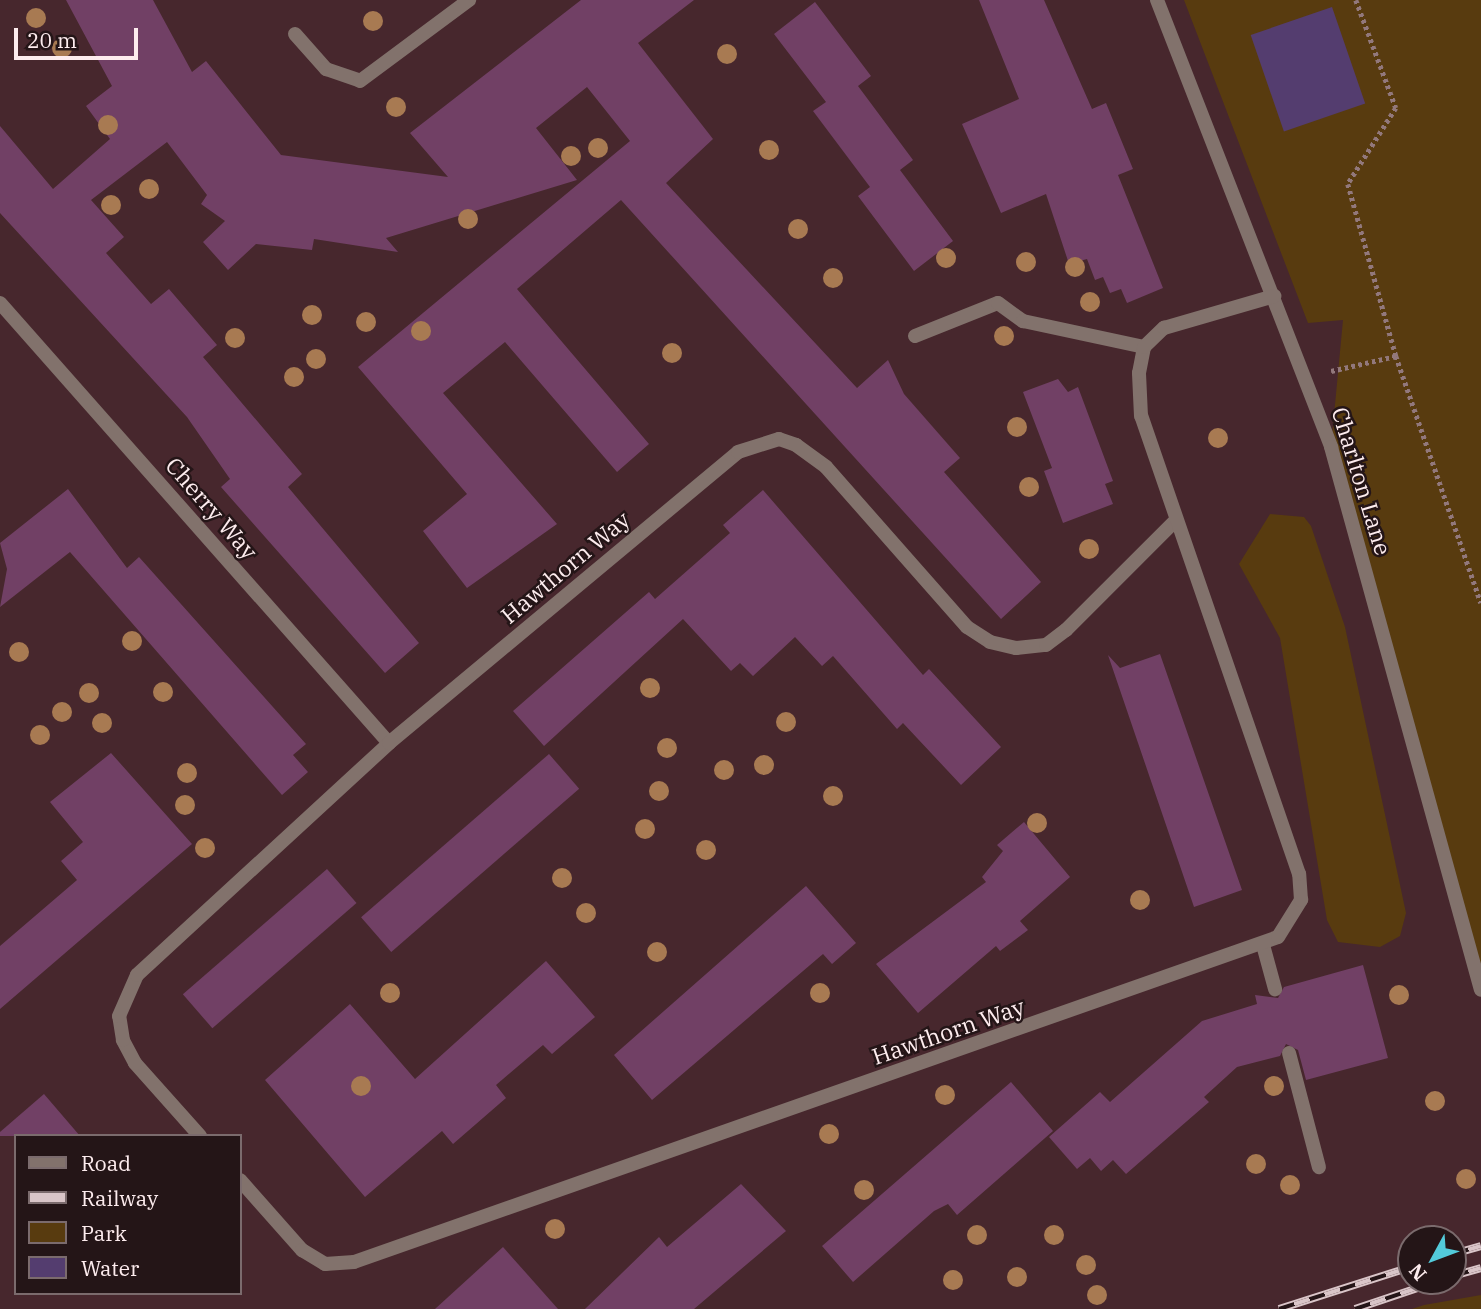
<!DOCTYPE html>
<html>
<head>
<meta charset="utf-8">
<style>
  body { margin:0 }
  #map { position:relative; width:1481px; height:1309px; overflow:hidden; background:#47272d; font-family:"IBM Plex Serif",serif }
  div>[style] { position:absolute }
  .green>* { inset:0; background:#583b0f }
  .water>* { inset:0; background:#543d6f; transform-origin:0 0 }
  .building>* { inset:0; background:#714065; transform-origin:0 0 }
  .path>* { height:4.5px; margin-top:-2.25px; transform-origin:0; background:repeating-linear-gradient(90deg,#92787c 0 3.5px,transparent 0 7px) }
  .lane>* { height:14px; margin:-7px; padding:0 7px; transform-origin:7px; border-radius:7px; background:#82726c }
  .street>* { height:14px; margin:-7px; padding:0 7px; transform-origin:7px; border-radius:7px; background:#82726c }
  .rail>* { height:8px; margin-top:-4px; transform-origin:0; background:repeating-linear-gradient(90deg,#241517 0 16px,#d9c5c8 0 32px); box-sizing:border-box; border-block:2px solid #d9c5c8 }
  .trees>* { width:20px; height:20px; margin:-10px; border-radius:50%; background:#a87a52 }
  span { translate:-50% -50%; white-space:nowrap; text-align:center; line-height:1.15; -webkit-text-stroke:5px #241517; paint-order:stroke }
  .street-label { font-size:23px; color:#fdecee }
  .legend { position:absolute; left:14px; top:1134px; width:228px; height:161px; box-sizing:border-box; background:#241517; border:2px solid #7b6b6d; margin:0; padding:9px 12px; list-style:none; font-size:21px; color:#fdecee }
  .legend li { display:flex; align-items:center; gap:14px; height:35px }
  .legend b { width:35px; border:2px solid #7b6b6d }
  .north { position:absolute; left:1397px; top:1225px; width:70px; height:70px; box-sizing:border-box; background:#241517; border:2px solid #7b6b6d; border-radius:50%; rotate:229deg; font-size:19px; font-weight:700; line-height:28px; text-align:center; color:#fdecee }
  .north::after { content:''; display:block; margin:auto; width:24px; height:32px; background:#53cbdb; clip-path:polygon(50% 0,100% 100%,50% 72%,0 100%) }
  .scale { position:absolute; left:14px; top:28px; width:124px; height:32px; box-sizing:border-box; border:4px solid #fdecee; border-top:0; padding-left:9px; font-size:21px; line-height:24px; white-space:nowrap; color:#fdecee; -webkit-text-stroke:5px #241517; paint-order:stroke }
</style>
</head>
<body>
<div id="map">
  <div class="green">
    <div style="clip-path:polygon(1184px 0,1481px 0,1481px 990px,1331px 447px,1343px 320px,1308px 323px)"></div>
    <div style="clip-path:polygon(1270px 514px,1304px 517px,1311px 526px,1345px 627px,1406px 913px,1400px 936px,1380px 947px,1338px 942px,1327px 920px,1280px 638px,1239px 564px)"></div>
    <div style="clip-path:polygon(1481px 1295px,1481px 1309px,1412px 1309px,1424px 1305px)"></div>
  </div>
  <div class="water">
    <div style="left:1332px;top:7px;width:102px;height:86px;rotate:71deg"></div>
  </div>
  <div class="building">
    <div style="clip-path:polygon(66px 0,153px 0,192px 72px,206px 61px,281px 155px,448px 177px,410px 133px,581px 0,694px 0,638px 43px,713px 139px,666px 183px,857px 388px,888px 360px,904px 394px,960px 458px,944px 472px,1041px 582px,1001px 619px,621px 200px,517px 289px,649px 444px,617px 472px,505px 342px,443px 393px,557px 524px,467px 588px,423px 531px,467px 494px,358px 367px,630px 141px,587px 87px,536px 128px,577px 180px,386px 238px,398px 252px,314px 239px,312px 250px,256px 244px,228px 270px,203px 242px,225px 221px,201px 204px,207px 195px,167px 142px,91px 200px,124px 237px,106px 253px,151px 304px,169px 289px,217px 345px,203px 357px,302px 474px,288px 487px,419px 643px,385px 673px,221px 487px,230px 479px,187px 417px,0 213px,0 126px,53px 189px,110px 139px,86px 106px,112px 86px)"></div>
    <div style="clip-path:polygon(979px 0,1044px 0,1092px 109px,1106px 103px,1133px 169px,1118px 175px,1163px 288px,1127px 303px,1121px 289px,1110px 293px,1103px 277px,1095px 280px,1087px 259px,1069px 264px,1046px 194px,1001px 213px,962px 124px,1019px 99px)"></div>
    <div style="clip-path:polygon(815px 2px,871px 76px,858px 86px,913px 160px,900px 170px,953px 241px,914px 271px,858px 196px,870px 187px,813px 111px,826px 102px,774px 34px)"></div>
    <div style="clip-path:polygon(1058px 379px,1068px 392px,1078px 387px,1113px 481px,1105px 484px,1113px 504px,1063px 523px,1044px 471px,1052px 468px,1023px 392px)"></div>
    <div style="clip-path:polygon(68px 489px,127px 568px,139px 557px,306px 744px,293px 755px,308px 772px,282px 795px,70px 552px,0 607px,7px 569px,0 543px)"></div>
    <div style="clip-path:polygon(763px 490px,923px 675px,929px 669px,1001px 747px,961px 785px,903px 723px,897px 729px,833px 656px,822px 666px,795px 637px,753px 676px,740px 663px,731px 671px,683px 619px,544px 746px,513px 711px,649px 592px,655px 599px,730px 533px,723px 525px)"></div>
    <div style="clip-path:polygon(1160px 654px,1242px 890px,1194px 907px,1108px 655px,1120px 668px)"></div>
    <div style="clip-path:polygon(111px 753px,192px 844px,0 1009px,0 946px,77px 880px,61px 861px,83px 842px,50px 802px)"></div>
    <div style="left:549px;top:754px;width:46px;height:249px;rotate:49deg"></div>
    <div style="clip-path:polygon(1024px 822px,1070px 877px,1020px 921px,1028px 930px,1000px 951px,996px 946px,918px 1013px,876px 964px,986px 882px,982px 877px,1003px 851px,997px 845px)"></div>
    <div style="left:327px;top:869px;width:45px;height:191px;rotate:49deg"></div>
    <div style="clip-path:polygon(806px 886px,856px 943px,832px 964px,823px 954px,652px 1100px,614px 1055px)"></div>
    <div style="clip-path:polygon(546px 961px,595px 1017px,552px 1054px,543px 1045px,496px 1085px,506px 1098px,453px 1144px,442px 1131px,365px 1197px,265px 1080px,350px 1004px,415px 1079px)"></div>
    <div style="clip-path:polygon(1363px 965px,1388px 1058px,1306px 1080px,1298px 1050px,1286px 1044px,1280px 1056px,1237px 1067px,1204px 1097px,1209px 1102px,1126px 1174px,1113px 1160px,1101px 1171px,1090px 1158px,1077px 1169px,1049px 1137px,1100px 1092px,1110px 1102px,1202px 1021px,1257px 1004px,1255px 995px,1278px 998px,1284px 987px)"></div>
    <div style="clip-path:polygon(1011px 1082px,1053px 1131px,957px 1215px,948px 1204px,934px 1211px,853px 1282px,822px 1246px)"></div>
    <div style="clip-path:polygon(44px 1094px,80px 1136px,0 1136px,0 1132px)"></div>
    <div style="clip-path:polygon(741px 1184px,786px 1231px,694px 1309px,585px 1309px,659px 1237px,667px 1247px)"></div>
    <div style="clip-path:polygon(503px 1247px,558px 1309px,435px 1309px)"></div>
  </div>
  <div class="path">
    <div style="left:1356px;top:0;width:115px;rotate:69.7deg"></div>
    <div style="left:1396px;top:108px;width:90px;rotate:122.3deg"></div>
    <div style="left:1348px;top:184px;width:179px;rotate:74.4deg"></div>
    <div style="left:1331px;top:371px;width:67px;rotate:-13deg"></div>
    <div style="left:1396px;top:356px;width:261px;rotate:71deg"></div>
  </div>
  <div class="lane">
    <div style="left:1263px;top:945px;width:46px;rotate:74.7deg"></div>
    <div style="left:1289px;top:1053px;width:118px;rotate:75.3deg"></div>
  </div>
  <div class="street">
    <div style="left:1157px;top:0;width:480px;rotate:68.7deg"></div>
    <div style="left:1331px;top:447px;width:563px;rotate:74.56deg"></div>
    <div style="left:295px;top:34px;width:47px;rotate:48.5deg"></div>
    <div style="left:326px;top:69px;width:36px;rotate:19deg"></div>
    <div style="left:360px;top:81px;width:136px;rotate:-36.6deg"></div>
    <div style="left:0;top:303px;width:587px;rotate:48.52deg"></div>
    <div style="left:915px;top:336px;width:89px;rotate:-21.7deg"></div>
    <div style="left:998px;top:303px;width:31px;rotate:36deg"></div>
    <div style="left:1023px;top:321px;width:124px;rotate:12.1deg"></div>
    <div style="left:200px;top:1136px;width:98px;rotate:-131.7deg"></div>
    <div style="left:135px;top:1063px;width:26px;rotate:-118deg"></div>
    <div style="left:123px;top:1040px;width:24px;rotate:-99deg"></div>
    <div style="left:119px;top:1016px;width:45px;rotate:-66.3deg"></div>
    <div style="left:137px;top:975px;width:343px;rotate:-42.6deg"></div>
    <div style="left:389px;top:743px;width:454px;rotate:-39.8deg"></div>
    <div style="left:738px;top:452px;width:43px;rotate:-17.6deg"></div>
    <div style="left:779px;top:439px;width:18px;rotate:19deg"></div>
    <div style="left:796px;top:445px;width:37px;rotate:36deg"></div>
    <div style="left:826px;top:467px;width:213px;rotate:48.6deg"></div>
    <div style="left:967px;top:627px;width:27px;rotate:33deg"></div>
    <div style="left:990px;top:642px;width:27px;rotate:13deg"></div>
    <div style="left:1016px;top:648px;width:30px;rotate:-6deg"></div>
    <div style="left:1046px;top:645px;width:25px;rotate:-37deg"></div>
    <div style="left:1066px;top:630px;width:154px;rotate:-45deg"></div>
    <div style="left:240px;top:1180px;width:94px;rotate:48.5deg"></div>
    <div style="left:302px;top:1250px;width:27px;rotate:31deg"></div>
    <div style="left:325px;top:1264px;width:29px;rotate:-4deg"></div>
    <div style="left:354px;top:1262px;width:979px;rotate:-19.38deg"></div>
    <div style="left:1278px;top:937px;width:44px;rotate:-58.1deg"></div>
    <div style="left:1301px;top:900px;width:26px;rotate:-94deg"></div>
    <div style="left:1299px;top:874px;width:484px;rotate:-109deg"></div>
    <div style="left:1141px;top:416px;width:43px;rotate:-92.7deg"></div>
    <div style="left:1139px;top:373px;width:26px;rotate:-79deg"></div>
    <div style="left:1144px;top:347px;width:28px;rotate:-44deg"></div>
    <div style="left:1164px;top:328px;width:115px;rotate:-16.2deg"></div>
  </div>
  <div class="rail">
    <div style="left:1453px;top:1254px;width:29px;rotate:-16deg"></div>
    <div style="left:1453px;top:1276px;width:29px;rotate:-16deg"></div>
    <div style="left:1279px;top:1309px;width:139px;rotate:-17.7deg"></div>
    <div style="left:1355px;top:1309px;width:88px;rotate:-18.6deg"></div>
  </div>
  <div class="trees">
    <div style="left:36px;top:18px"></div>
    <div style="left:373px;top:21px"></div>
    <div style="left:62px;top:48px"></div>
    <div style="left:727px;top:54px"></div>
    <div style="left:396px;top:107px"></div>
    <div style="left:108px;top:125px"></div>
    <div style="left:598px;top:148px"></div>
    <div style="left:769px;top:150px"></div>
    <div style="left:571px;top:156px"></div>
    <div style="left:149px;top:189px"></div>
    <div style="left:111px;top:205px"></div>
    <div style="left:468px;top:219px"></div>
    <div style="left:798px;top:229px"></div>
    <div style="left:946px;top:258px"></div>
    <div style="left:1026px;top:262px"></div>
    <div style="left:1075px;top:267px"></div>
    <div style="left:833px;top:278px"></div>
    <div style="left:1090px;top:302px"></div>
    <div style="left:312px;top:315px"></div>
    <div style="left:366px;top:322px"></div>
    <div style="left:421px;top:331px"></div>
    <div style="left:1004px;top:336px"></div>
    <div style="left:235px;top:338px"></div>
    <div style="left:672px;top:353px"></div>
    <div style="left:316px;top:359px"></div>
    <div style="left:294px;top:377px"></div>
    <div style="left:1017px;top:427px"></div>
    <div style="left:1218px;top:438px"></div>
    <div style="left:1029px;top:487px"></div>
    <div style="left:1089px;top:549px"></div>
    <div style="left:132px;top:641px"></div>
    <div style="left:19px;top:652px"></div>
    <div style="left:650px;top:688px"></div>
    <div style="left:163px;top:692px"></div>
    <div style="left:89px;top:693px"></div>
    <div style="left:62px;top:712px"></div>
    <div style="left:786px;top:722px"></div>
    <div style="left:102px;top:723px"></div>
    <div style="left:40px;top:735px"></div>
    <div style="left:667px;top:748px"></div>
    <div style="left:764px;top:765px"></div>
    <div style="left:724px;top:770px"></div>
    <div style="left:187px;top:773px"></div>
    <div style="left:659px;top:791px"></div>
    <div style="left:833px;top:796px"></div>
    <div style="left:185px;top:805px"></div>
    <div style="left:1037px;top:823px"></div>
    <div style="left:645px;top:829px"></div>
    <div style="left:205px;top:848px"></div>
    <div style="left:706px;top:850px"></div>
    <div style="left:562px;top:878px"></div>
    <div style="left:1140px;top:900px"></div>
    <div style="left:586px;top:913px"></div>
    <div style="left:657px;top:952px"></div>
    <div style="left:390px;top:993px"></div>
    <div style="left:820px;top:993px"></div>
    <div style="left:1399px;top:995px"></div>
    <div style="left:361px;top:1086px"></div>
    <div style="left:1274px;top:1086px"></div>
    <div style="left:945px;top:1095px"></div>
    <div style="left:1435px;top:1101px"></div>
    <div style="left:829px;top:1134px"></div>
    <div style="left:1256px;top:1164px"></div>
    <div style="left:1466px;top:1179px"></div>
    <div style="left:1290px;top:1185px"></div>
    <div style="left:864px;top:1190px"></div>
    <div style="left:555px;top:1229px"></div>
    <div style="left:977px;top:1235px"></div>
    <div style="left:1054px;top:1235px"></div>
    <div style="left:1086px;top:1265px"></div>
    <div style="left:1017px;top:1277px"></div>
    <div style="left:953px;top:1280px"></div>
    <div style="left:1097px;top:1295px"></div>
  </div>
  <div class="street-label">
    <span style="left:1362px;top:481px;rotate:73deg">Charlton Lane</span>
    <span style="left:212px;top:508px;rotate:49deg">Cherry Way</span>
    <span style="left:565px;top:567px;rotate:-40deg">Hawthorn Way</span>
    <span style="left:948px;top:1031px;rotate:-19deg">Hawthorn Way</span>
  </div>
  <ul class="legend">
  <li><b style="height:9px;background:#82726c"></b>Road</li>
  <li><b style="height:9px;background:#d9c5c8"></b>Railway</li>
  <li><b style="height:19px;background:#583b0f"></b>Park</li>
  <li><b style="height:19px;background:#543d6f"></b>Water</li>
  </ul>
  <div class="north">N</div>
  <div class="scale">20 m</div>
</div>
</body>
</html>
